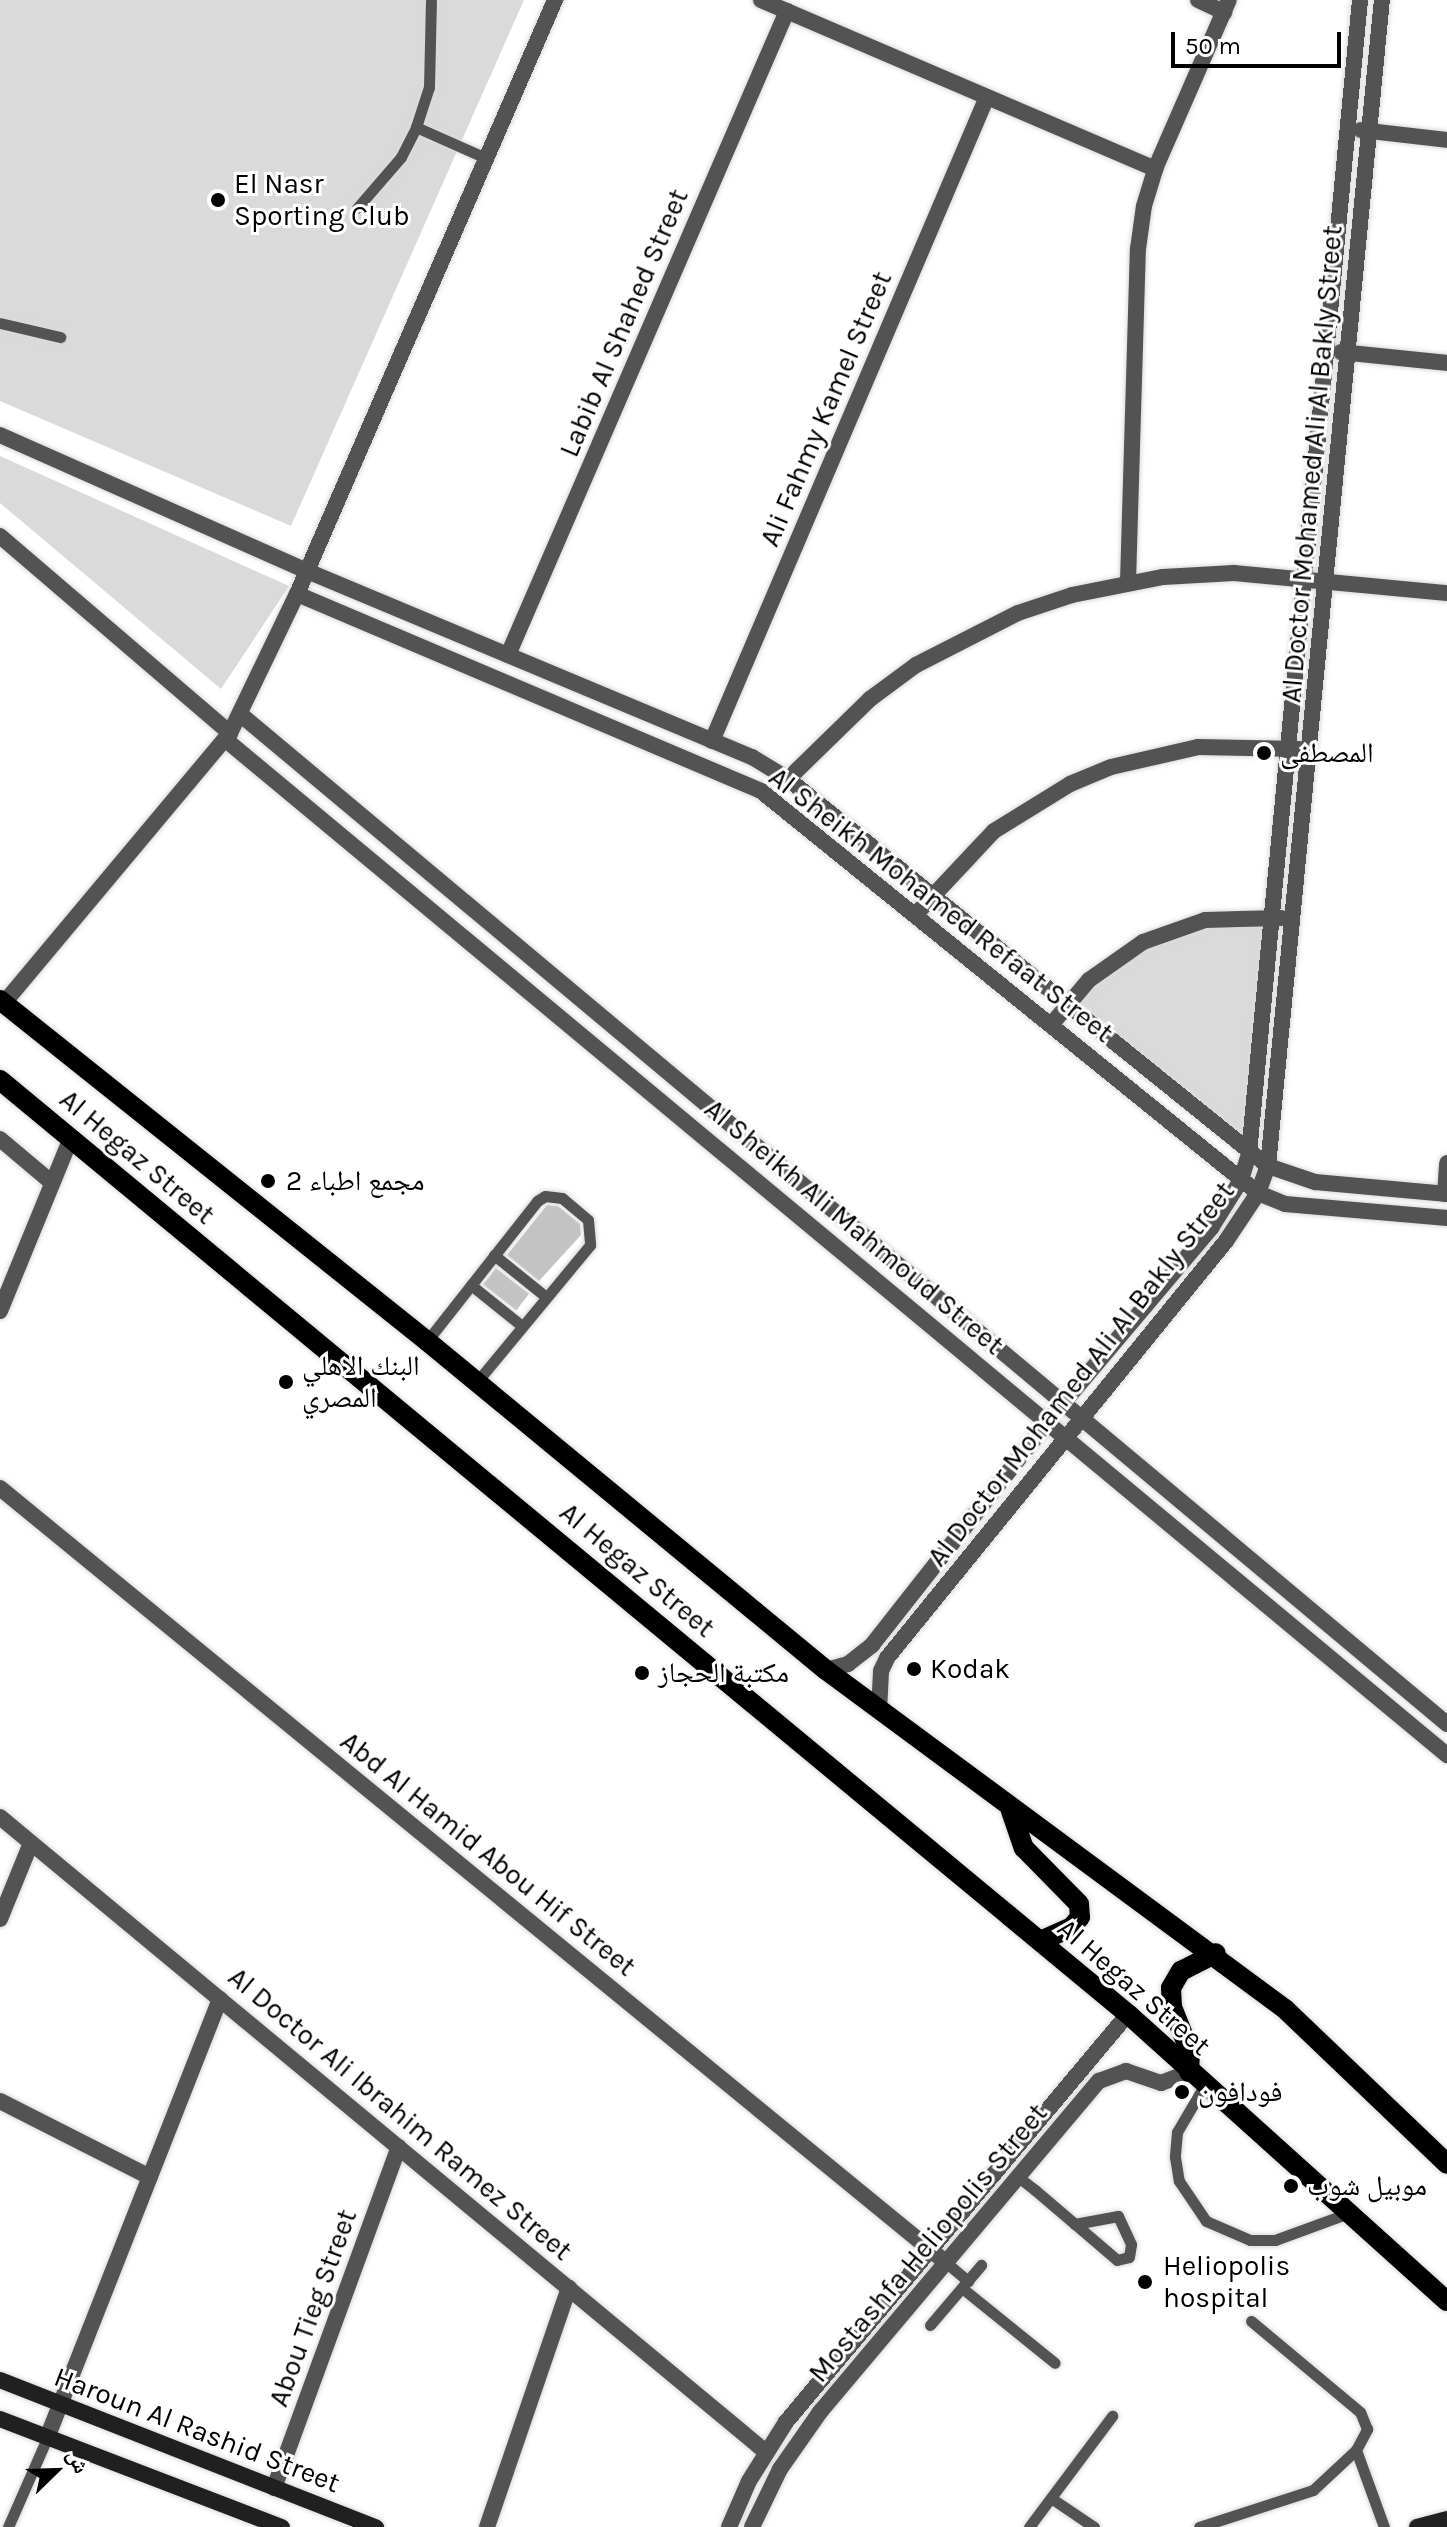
<!DOCTYPE html>
<html>
<head>
<meta charset="utf-8">
<style>
  body { margin:0 }
  #map { position:relative; width:1447px; height:2527px; overflow:hidden; background:#fff; font-family:Karla,"Noto Naskh Arabic",sans-serif }
  div>[style] { position:absolute }
  .green>* { inset:0; background:#dadada }
  .building>* { inset:0; background:#c3c3c3; transform-origin:0 0 }
  .roads { filter:drop-shadow(0 0 2px #dbdbdb) drop-shadow(0 0 2px #dbdbdb) }
  .lane>* { height:11px; margin:-5.5px; padding:0 5.5px; transform-origin:5.5px; border-radius:5.5px; background:#535353 }
  .street>* { height:16px; margin:-8px; padding:0 8px; transform-origin:8px; border-radius:8px; background:#535353 }
  .secondary>* { height:16px; margin:-8px; padding:0 8px; transform-origin:8px; border-radius:8px; background:#202020 }
  .primary>* { height:20px; margin:-10px; padding:0 10px; transform-origin:10px; border-radius:10px; background:#000 }
  .dots>* { width:22px; height:22px; translate:-50% -50%; box-sizing:border-box; border:4px solid #fff; border-radius:50% }
  span { translate:-50% -50%; white-space:nowrap; text-align:center; line-height:1.15; -webkit-text-stroke:6px #fff; paint-order:stroke }
  .poi-label { font-size:28px; color:#000 }
  .left { translate:0 -50%; text-align:left }
  .street-label { font-size:28px; color:#000 }
  .north { position:absolute; left:16px; top:2431px; width:80px; height:80px; -webkit-text-stroke:6px #fff; paint-order:stroke; rotate:67deg; font-size:22px; font-weight:700; line-height:32px; text-align:center; color:#000 }
  .north::after { content:''; display:block; margin:auto; width:28px; height:36px; background:#000; clip-path:polygon(50% 0,100% 100%,50% 72%,0 100%) }
  .scale { position:absolute; left:1171px; top:32px; width:170px; height:36px; box-sizing:border-box; border:4px solid #000; border-top:0; padding-left:10px; font-size:24px; line-height:28px; white-space:nowrap; color:#000; -webkit-text-stroke:6px #fff; paint-order:stroke }
</style>
</head>
<body>
<div id="map">
  <div class="green">
    <div style="clip-path:polygon(0 0,524px 0,291px 526px,0 401px)"></div>
    <div style="clip-path:polygon(0 456px,289px 586px,221px 689px,0 503px)"></div>
    <div style="clip-path:polygon(1271px 917px,1249px 1153px,1066px 1004px,1173px 929px)"></div>
  </div>
  <div class="building">
    <div style="clip-path:polygon(547px 1205px,558px 1206px,580px 1224px,581px 1235px,539px 1281px,507px 1255px)"></div>
    <div style="left:496px;top:1268px;width:42px;height:21px;rotate:38deg"></div>
  </div>
  <div class="roads">
    <div class="lane">
      <div style="left:416px;top:127px;width:77px;rotate:23.9deg"></div>
      <div style="left:357px;top:208px;width:67px;rotate:-49.2deg"></div>
      <div style="left:401px;top:157px;width:34px;rotate:-63deg"></div>
      <div style="left:416px;top:127px;width:42px;rotate:-72deg"></div>
      <div style="left:429px;top:87px;width:86px;rotate:-88.7deg"></div>
      <div style="left:0;top:323px;width:62px;rotate:13.1deg"></div>
      <div style="left:494px;top:1255px;width:67px;rotate:38.9deg"></div>
      <div style="left:471px;top:1285px;width:65px;rotate:38.8deg"></div>
      <div style="left:427px;top:1341px;width:178px;rotate:-51.8deg"></div>
      <div style="left:537px;top:1201px;width:9px;rotate:-32deg"></div>
      <div style="left:545px;top:1196px;width:17px;rotate:7deg"></div>
      <div style="left:562px;top:1198px;width:34px;rotate:40deg"></div>
      <div style="left:588px;top:1220px;width:25px;rotate:85deg"></div>
      <div style="left:590px;top:1245px;width:179px;rotate:129.6deg"></div>
      <div style="left:1204px;top:2086px;width:53px;rotate:120.4deg"></div>
      <div style="left:1177px;top:2132px;width:25px;rotate:95deg"></div>
      <div style="left:1175px;top:2157px;width:24px;rotate:81deg"></div>
      <div style="left:1179px;top:2181px;width:48px;rotate:56deg"></div>
      <div style="left:1206px;top:2221px;width:48px;rotate:23.4deg"></div>
      <div style="left:1250px;top:2240px;width:25px"></div>
      <div style="left:1275px;top:2240px;width:76px;rotate:-20.1deg"></div>
      <div style="left:1017px;top:2176px;width:23px;rotate:38deg"></div>
      <div style="left:1035px;top:2190px;width:52px;rotate:40.4deg"></div>
      <div style="left:1075px;top:2224px;width:55px;rotate:40.6deg"></div>
      <div style="left:1117px;top:2260px;width:12px;rotate:-14deg"></div>
      <div style="left:1129px;top:2257px;width:13px;rotate:-81deg"></div>
      <div style="left:1131px;top:2244px;width:31px;rotate:-115deg"></div>
      <div style="left:1118px;top:2216px;width:44px;rotate:169.5deg"></div>
      <div style="left:943px;top:2260px;width:33px;rotate:40deg"></div>
      <div style="left:962px;top:2288px;width:119px;rotate:38.9deg"></div>
      <div style="left:930px;top:2325px;width:79px;rotate:-49.6deg"></div>
      <div style="left:1356px;top:2450px;width:82px;rotate:70deg"></div>
      <div style="left:1051px;top:2498px;width:52px;rotate:34deg"></div>
      <div style="left:8px;top:2527px;width:97px;rotate:-66.3deg"></div>
      <div style="left:1029px;top:2527px;width:139px;rotate:-53.2deg"></div>
      <div style="left:1199px;top:2527px;width:120px;rotate:-18deg"></div>
      <div style="left:1313px;top:2490px;width:59px;rotate:-42.9deg"></div>
      <div style="left:1356px;top:2450px;width:24px;rotate:-62deg"></div>
      <div style="left:1367px;top:2429px;width:18px;rotate:-112deg"></div>
      <div style="left:1360px;top:2412px;width:142px;rotate:-140.1deg"></div>
    </div>
    <div class="street">
      <div style="left:761px;top:0;width:429px;rotate:23.2deg"></div>
      <div style="left:1198px;top:0;width:29px;rotate:25deg"></div>
      <div style="left:1361px;top:130px;width:87px;rotate:6.6deg"></div>
      <div style="left:1341px;top:352px;width:107px;rotate:5.9deg"></div>
      <div style="left:0;top:435px;width:336px;rotate:23.9deg"></div>
      <div style="left:307px;top:571px;width:482px;rotate:22.7deg"></div>
      <div style="left:752px;top:757px;width:42px;rotate:31.4deg"></div>
      <div style="left:788px;top:779px;width:617px;rotate:38.88deg"></div>
      <div style="left:1268px;top:1166px;width:50px;rotate:18.8deg"></div>
      <div style="left:1315px;top:1182px;width:133px;rotate:5.2deg"></div>
      <div style="left:0;top:536px;width:303px;rotate:40.6deg"></div>
      <div style="left:1128px;top:582px;width:333px;rotate:-88.3deg"></div>
      <div style="left:1138px;top:249px;width:43px;rotate:-82.1deg"></div>
      <div style="left:1144px;top:206px;width:39px;rotate:-73deg"></div>
      <div style="left:1155px;top:169px;width:184px;rotate:-66.4deg"></div>
      <div style="left:297px;top:594px;width:504px;rotate:23deg"></div>
      <div style="left:761px;top:791px;width:639px;rotate:38.97deg"></div>
      <div style="left:1258px;top:1193px;width:29px;rotate:22deg"></div>
      <div style="left:1285px;top:1204px;width:163px;rotate:4.9deg"></div>
      <div style="left:508px;top:655px;width:702px;rotate:-66.58deg"></div>
      <div style="left:240px;top:714px;width:1574px;rotate:39.92deg"></div>
      <div style="left:226px;top:740px;width:1588px;rotate:39.74deg"></div>
      <div style="left:712px;top:741px;width:700px;rotate:-66.88deg"></div>
      <div style="left:788px;top:779px;width:115px;rotate:-44.3deg"></div>
      <div style="left:870px;top:699px;width:57px;rotate:-36.5deg"></div>
      <div style="left:916px;top:665px;width:114px;rotate:-27deg"></div>
      <div style="left:1018px;top:613px;width:57px;rotate:-18.4deg"></div>
      <div style="left:1072px;top:595px;width:93px;rotate:-11.2deg"></div>
      <div style="left:1163px;top:577px;width:71px;rotate:-3.2deg"></div>
      <div style="left:1234px;top:573px;width:214px;rotate:5.4deg"></div>
      <div style="left:916px;top:914px;width:114px;rotate:-46.8deg"></div>
      <div style="left:994px;top:831px;width:89px;rotate:-31.7deg"></div>
      <div style="left:1070px;top:784px;width:44px;rotate:-22.5deg"></div>
      <div style="left:1111px;top:767px;width:89px;rotate:-12.9deg"></div>
      <div style="left:1198px;top:747px;width:101px;rotate:1.1deg"></div>
      <div style="left:4px;top:1003px;width:352px;rotate:-50.1deg"></div>
      <div style="left:230px;top:733px;width:154px;rotate:-64.3deg"></div>
      <div style="left:297px;top:594px;width:648px;rotate:-66.52deg"></div>
      <div style="left:1051px;top:1025px;width:59px;rotate:-49.8deg"></div>
      <div style="left:1089px;top:980px;width:66px;rotate:-35.1deg"></div>
      <div style="left:1143px;top:942px;width:66px;rotate:-19.5deg"></div>
      <div style="left:1205px;top:920px;width:76px;rotate:-1.5deg"></div>
      <div style="left:0;top:1139px;width:67px;rotate:40.1deg"></div>
      <div style="left:1445px;top:1194px;width:31px;rotate:-86deg"></div>
      <div style="left:0;top:1311px;width:187px;rotate:-67.7deg"></div>
      <div style="left:0;top:1488px;width:1219px;rotate:39.31deg"></div>
      <div style="left:826px;top:1670px;width:23px;rotate:-15deg"></div>
      <div style="left:848px;top:1664px;width:31px;rotate:-38deg"></div>
      <div style="left:872px;top:1645px;width:285px;rotate:-51.8deg"></div>
      <div style="left:1048px;top:1421px;width:253px;rotate:-49.8deg"></div>
      <div style="left:1211px;top:1228px;width:57px;rotate:-58deg"></div>
      <div style="left:1241px;top:1180px;width:28px;rotate:-73deg"></div>
      <div style="left:1249px;top:1153px;width:1158px;rotate:-84.5deg"></div>
      <div style="left:879px;top:1711px;width:40px;rotate:-87.1deg"></div>
      <div style="left:881px;top:1671px;width:14px;rotate:-65deg"></div>
      <div style="left:887px;top:1658px;width:537px;rotate:-50.89deg"></div>
      <div style="left:1226px;top:1241px;width:58px;rotate:-56.3deg"></div>
      <div style="left:1258px;top:1193px;width:29px;rotate:-70deg"></div>
      <div style="left:1268px;top:1166px;width:1172px;rotate:-84.42deg"></div>
      <div style="left:0;top:1817px;width:995px;rotate:39.66deg"></div>
      <div style="left:0;top:1919px;width:82px;rotate:-67.8deg"></div>
      <div style="left:0;top:2101px;width:168px;rotate:26.9deg"></div>
      <div style="left:47px;top:2438px;width:472px;rotate:-68.5deg"></div>
      <div style="left:274px;top:2488px;width:363px;rotate:-69.9deg"></div>
      <div style="left:487px;top:2527px;width:253px;rotate:-71.1deg"></div>
      <div style="left:729px;top:2527px;width:50px;rotate:-66.5deg"></div>
      <div style="left:749px;top:2481px;width:70px;rotate:-57.9deg"></div>
      <div style="left:786px;top:2422px;width:532px;rotate:-50.03deg"></div>
      <div style="left:752px;top:2527px;width:64px;rotate:-64.2deg"></div>
      <div style="left:780px;top:2469px;width:70px;rotate:-54.9deg"></div>
      <div style="left:820px;top:2412px;width:433px;rotate:-49.9deg"></div>
      <div style="left:1099px;top:2081px;width:29px;rotate:-20deg"></div>
      <div style="left:1126px;top:2071px;width:37px;rotate:19deg"></div>
      <div style="left:1161px;top:2083px;width:30px;rotate:-21deg"></div>
    </div>
    <div class="secondary">
      <div style="left:0;top:2380px;width:404px;rotate:21.4deg"></div>
      <div style="left:0;top:2419px;width:302px;rotate:21deg"></div>
      <div style="left:1417px;top:2527px;width:31px;rotate:-15deg"></div>
    </div>
    <div class="primary">
      <div style="left:0;top:1000px;width:546px;rotate:38.61deg"></div>
      <div style="left:427px;top:1341px;width:517px;rotate:39.51deg"></div>
      <div style="left:826px;top:1670px;width:571px;rotate:36.45deg"></div>
      <div style="left:1285px;top:2009px;width:224px;rotate:43.7deg"></div>
      <div style="left:0;top:1080px;width:1464px;rotate:39.63deg"></div>
      <div style="left:1128px;top:2014px;width:429px;rotate:42deg"></div>
      <div style="left:1011px;top:1811px;width:39px;rotate:71deg"></div>
      <div style="left:1024px;top:1848px;width:78px;rotate:45.5deg"></div>
      <div style="left:1079px;top:1904px;width:13px;rotate:86deg"></div>
      <div style="left:1080px;top:1917px;width:13px;rotate:129deg"></div>
      <div style="left:1072px;top:1927px;width:35px;rotate:156deg"></div>
      <div style="left:1189px;top:2072px;width:20px;rotate:-87deg"></div>
      <div style="left:1190px;top:2052px;width:48px;rotate:-111.8deg"></div>
      <div style="left:1172px;top:2007px;width:19px;rotate:-93deg"></div>
      <div style="left:1171px;top:1988px;width:20px;rotate:-60deg"></div>
      <div style="left:1181px;top:1971px;width:39px;rotate:-27deg"></div>
    </div>
  </div>
  <div class="dots">
    <div style="left:218px;top:200px;background:#000"></div>
    <div style="left:1264px;top:753px;background:#000"></div>
    <div style="left:268px;top:1181px;background:#000"></div>
    <div style="left:286px;top:1382px;background:#000"></div>
    <div style="left:914px;top:1669px;background:#000"></div>
    <div style="left:642px;top:1673px;background:#000"></div>
    <div style="left:1182px;top:2092px;background:#000"></div>
    <div style="left:1291px;top:2186px;background:#000"></div>
    <div style="left:1145px;top:2282px;background:#000"></div>
  </div>
  <div class="poi-label">
    <span class="left" style="left:234px;top:200px">El Nasr<br>Sporting Club</span>
    <span class="left" style="left:1280px;top:753px">المصطفى</span>
    <span class="left" style="left:286px;top:1181px">مجمع اطباء 2</span>
    <span class="left" style="left:302px;top:1382px">البنك الاهلي<br>المصري</span>
    <span class="left" style="left:930px;top:1669px">Kodak</span>
    <span class="left" style="left:658px;top:1673px">مكتبة الحجاز</span>
    <span class="left" style="left:1198px;top:2092px">فودافون</span>
    <span class="left" style="left:1307px;top:2186px">موبيل شوب</span>
    <span class="left" style="left:1163px;top:2282px">Heliopolis<br>hospital</span>
  </div>
  <div class="street-label">
    <span style="left:624px;top:323px;rotate:-67deg">Labib Al Shahed Street</span>
    <span style="left:826px;top:409px;rotate:-67deg">Ali Fahmy Kamel Street</span>
    <span style="left:1312px;top:464px;rotate:-85deg">Al Doctor Mohamed Ali Al Bakly Street</span>
    <span style="left:941px;top:905px;rotate:38deg">Al Sheikh Mohamed Refaat Street</span>
    <span style="left:137px;top:1157px;rotate:40deg">Al Hegaz Street</span>
    <span style="left:854px;top:1227px;rotate:40deg">Al Sheikh Ali Mahmoud Street</span>
    <span style="left:1081px;top:1374px;rotate:-52deg">Al Doctor Mohamed Ali Al Bakly Street</span>
    <span style="left:637px;top:1570px;rotate:40deg">Al Hegaz Street</span>
    <span style="left:488px;top:1854px;rotate:39deg">Abd Al Hamid Abou Hif Street</span>
    <span style="left:1134px;top:1987px;rotate:41deg">Al Hegaz Street</span>
    <span style="left:400px;top:2114px;rotate:40deg">Al Doctor Ali Ibrahim Ramez Street</span>
    <span style="left:928px;top:2243px;rotate:-50deg">Mostashfa Heliopolis Street</span>
    <span style="left:313px;top:2308px;rotate:-70deg">Abou Tieg Street</span>
    <span style="left:197px;top:2430px;rotate:21deg">Haroun Al Rashid Street</span>
  </div>
  <div class="north">ش</div>
  <div class="scale">50 m</div>
</div>
</body>
</html>
